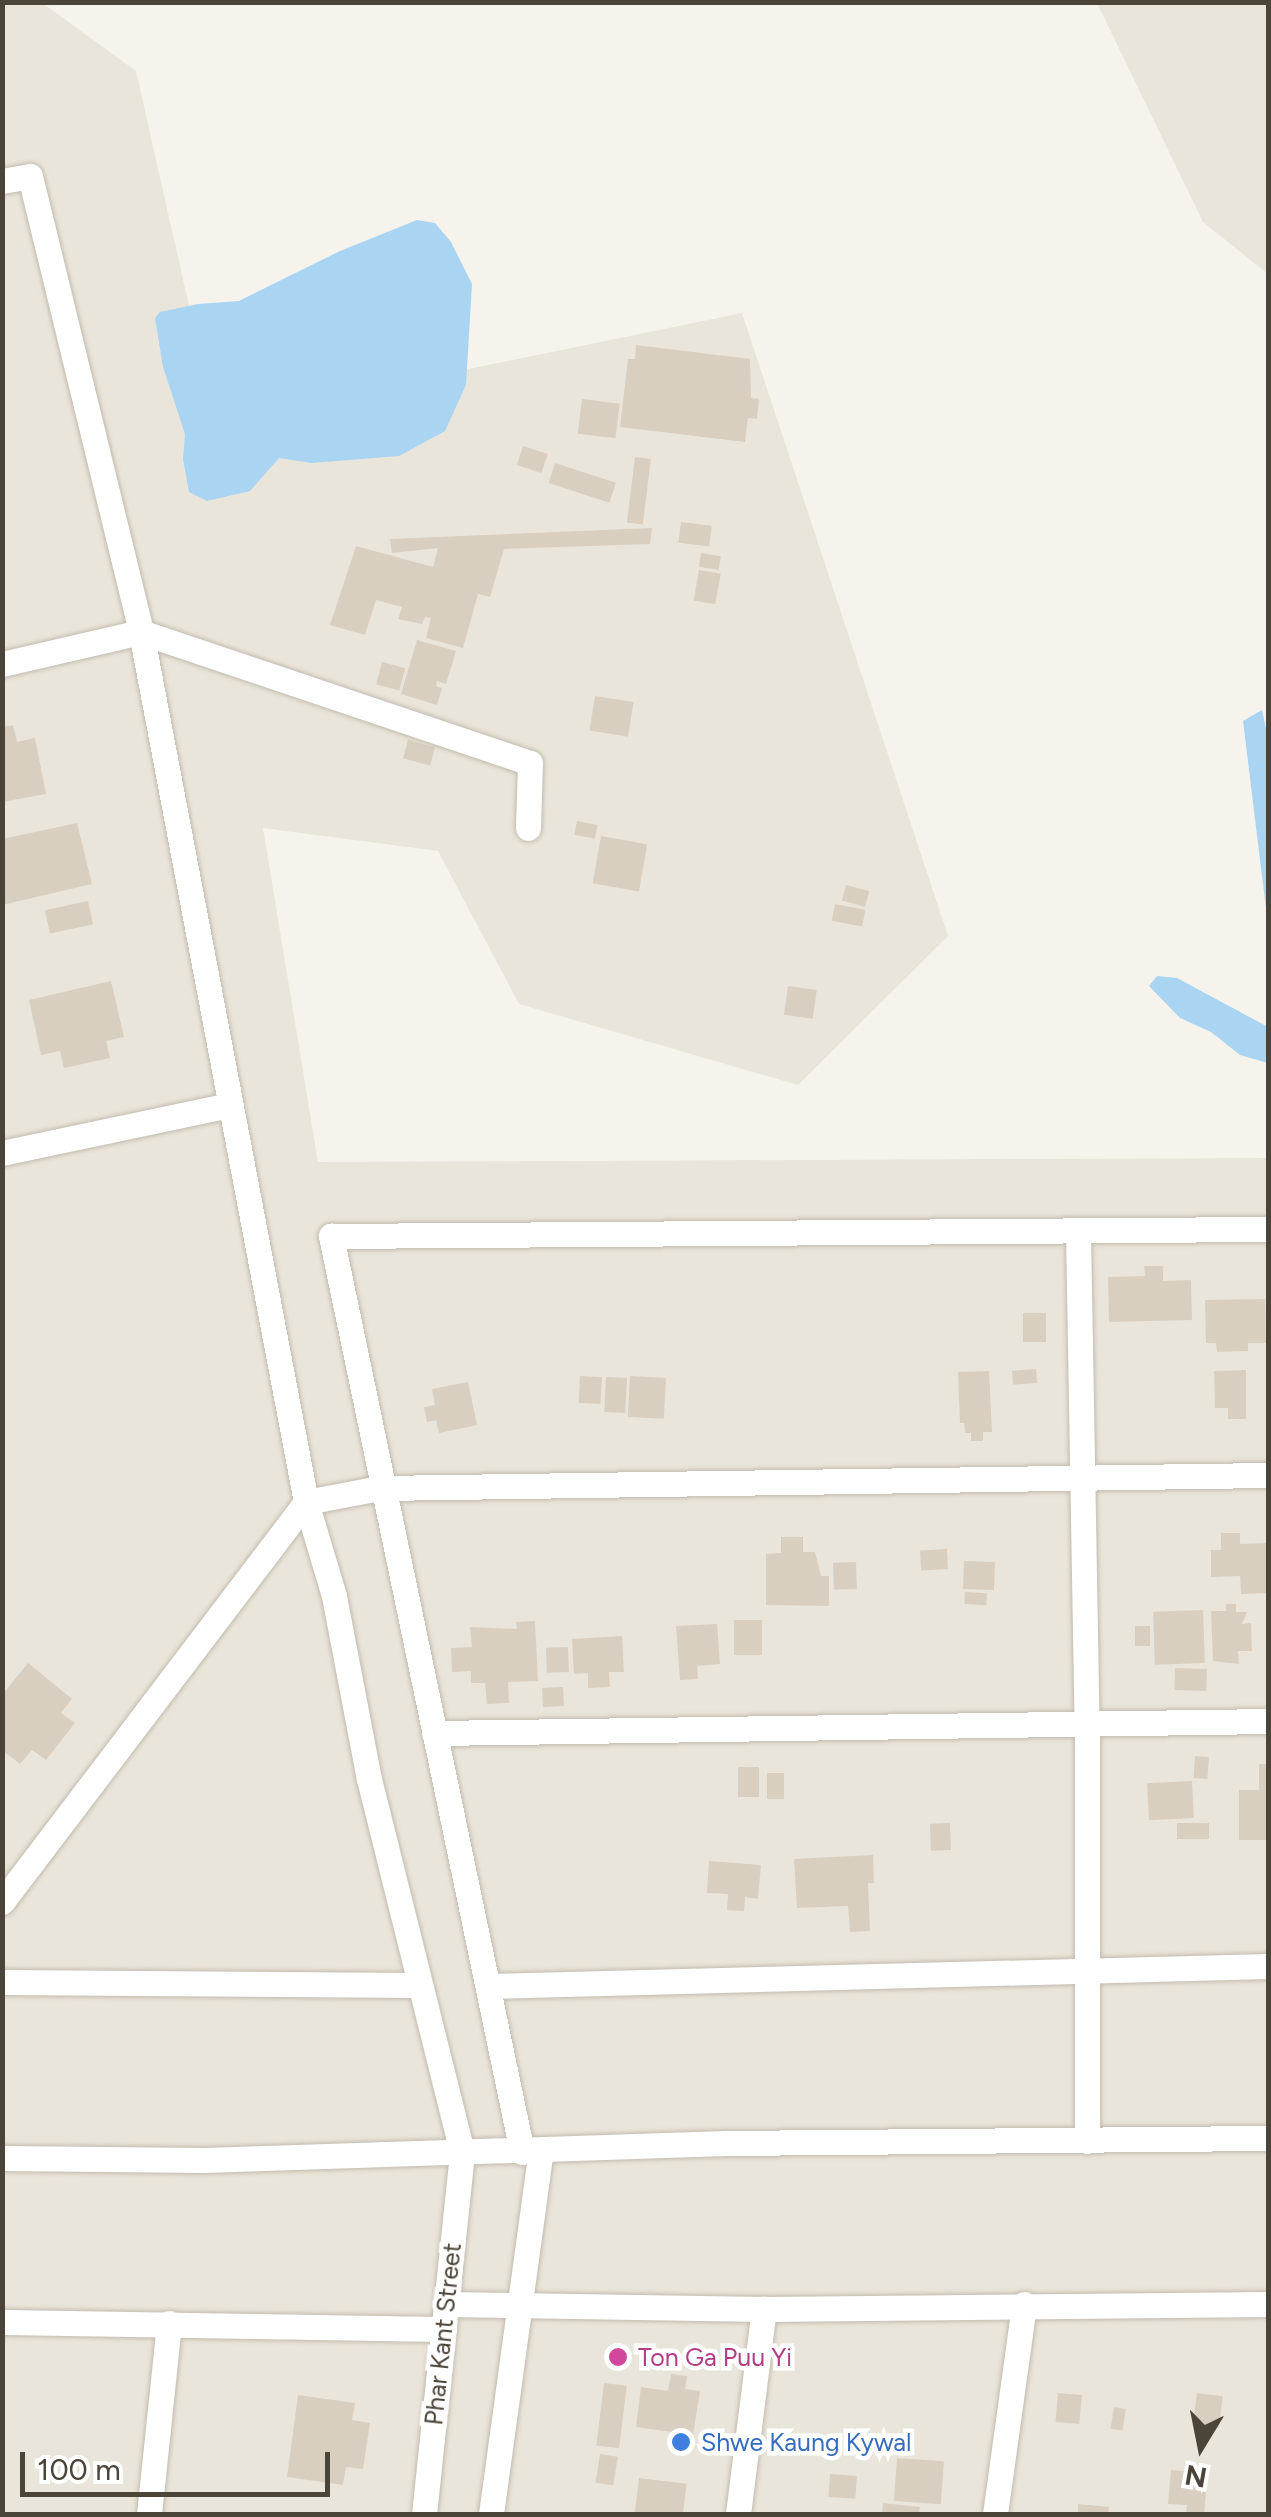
<!DOCTYPE html>
<html>
<head>
<meta charset="utf-8">
<style>
  body { margin:0 }
  #map { position:relative; width:1271px; height:2517px; overflow:hidden; background:#f6f3ec; font-family:Figtree,sans-serif }
  div>[style] { position:absolute }
  .residential>* { inset:0; background:#eae5da }
  .water>* { inset:0; background:#a9d4f2 }
  .building>* { inset:0; background:#d8cfc1; transform-origin:0 0 }
  .roads { filter:drop-shadow(0 0 2px #c2bbae) drop-shadow(0 0 2px #c2bbae) }
  .street>* { height:25px; margin:-12.5px; padding:0 12.5px; transform-origin:12.5px; border-radius:12.5px; background:#fff }
  .dots>* { width:28px; height:28px; translate:-50% -50%; box-sizing:border-box; border:5px solid #fff; border-radius:50% }
  span { translate:-50% -50%; white-space:nowrap; text-align:center; line-height:1.15; -webkit-text-stroke:9px #fff; paint-order:stroke }
  .street-label { font-size:25px; color:#4b4439 }
  .hotel-label { font-size:25px; color:#b23c85 }
  .left { translate:0 -50%; text-align:left }
  .shop-label { font-size:25px; color:#366cbe }
  .frame { position:absolute; inset:0; border:5px solid #4b4439; pointer-events:none }
  .north { position:absolute; left:1151px; top:2397px; width:100px; height:100px; -webkit-text-stroke:8px #fff; paint-order:stroke; rotate:190deg; font-size:28px; font-weight:700; line-height:40px; text-align:center; color:#4b4439 }
  .north::after { content:''; display:block; margin:auto; width:35px; height:45px; background:#4b4439; clip-path:polygon(50% 0,100% 100%,50% 72%,0 100%) }
  .scale { position:absolute; left:20px; top:2452px; width:310px; height:45px; box-sizing:border-box; border:5px solid #4b4439; border-top:0; padding-left:12px; font-size:30px; line-height:35px; white-space:nowrap; color:#4b4439; -webkit-text-stroke:8px #fff; paint-order:stroke }
</style>
</head>
<body>
<div id="map">
  <div class="residential">
    <div style="clip-path:polygon(41px 2px,136px 71px,215px 421px,742px 313px,948px 936px,798px 1085px,519px 1004px,438px 851px,263px 828px,318px 1162px,1268px 1158px,1268px 2514px,3px 2514px,2px 3px)"></div>
    <div style="clip-path:polygon(1097px 3px,1268px 3px,1268px 274px,1203px 222px)"></div>
  </div>
  <div class="water">
    <div style="clip-path:polygon(417px 220px,435px 223px,451px 242px,472px 284px,466px 385px,445px 431px,399px 456px,312px 463px,279px 458px,250px 491px,207px 501px,189px 492px,183px 459px,185px 434px,163px 367px,155px 318px,160px 312px,198px 304px,239px 301px,340px 251px)"></div>
    <div style="clip-path:polygon(1262px 710px,1268px 738px,1268px 925px,1243px 721px)"></div>
    <div style="clip-path:polygon(1157px 976px,1177px 978px,1268px 1027px,1268px 1063px,1240px 1055px,1211px 1032px,1180px 1018px,1149px 986px)"></div>
  </div>
  <div class="building">
    <div style="clip-path:polygon(636px 345px,750px 359px,751px 398px,759px 399px,757px 419px,748px 418px,745px 442px,620px 427px,628px 359px,635px 359px)"></div>
    <div style="left:582px;top:399px;width:38px;height:35px;rotate:7deg"></div>
    <div style="left:523px;top:446px;width:26px;height:20px;rotate:18deg"></div>
    <div style="left:635px;top:457px;width:16px;height:66px;rotate:7deg"></div>
    <div style="left:555px;top:463px;width:64px;height:21px;rotate:18deg"></div>
    <div style="left:681px;top:522px;width:31px;height:21px;rotate:7deg"></div>
    <div style="clip-path:polygon(652px 528px,650px 544px,504px 549px,490px 597px,478px 594px,463px 648px,426px 638px,431px 618px,425px 617px,422px 624px,398px 619px,402px 607px,376px 600px,365px 635px,330px 625px,356px 546px,433px 567px,438px 548px,392px 553px,390px 539px)"></div>
    <div style="left:701px;top:553px;width:20px;height:14px;rotate:9deg"></div>
    <div style="left:699px;top:570px;width:22px;height:31px;rotate:10deg"></div>
    <div style="clip-path:polygon(417px 640px,456px 651px,446px 684px,437px 681px,436px 686px,442px 688px,437px 705px,401px 694px)"></div>
    <div style="left:382px;top:662px;width:24px;height:23px;rotate:15deg"></div>
    <div style="left:595px;top:696px;width:39px;height:35px;rotate:9deg"></div>
    <div style="clip-path:polygon(13px 725px,17px 742px,35px 738px,46px 794px,2px 802px,2px 727px)"></div>
    <div style="left:408px;top:740px;width:28px;height:19px;rotate:15deg"></div>
    <div style="left:577px;top:821px;width:21px;height:14px;rotate:11deg"></div>
    <div style="clip-path:polygon(77px 823px,92px 884px,2px 905px,2px 839px)"></div>
    <div style="left:601px;top:836px;width:47px;height:48px;rotate:10deg"></div>
    <div style="left:846px;top:885px;width:24px;height:16px;rotate:15deg"></div>
    <div style="left:88px;top:901px;width:24px;height:44px;rotate:78deg"></div>
    <div style="left:835px;top:904px;width:31px;height:17px;rotate:11deg"></div>
    <div style="clip-path:polygon(111px 981px,124px 1037px,106px 1041px,110px 1058px,64px 1068px,60px 1051px,41px 1055px,29px 1000px)"></div>
    <div style="left:788px;top:986px;width:29px;height:29px;rotate:8deg"></div>
    <div style="clip-path:polygon(1144px 1266px,1163px 1266px,1163px 1281px,1191px 1280px,1192px 1320px,1109px 1322px,1108px 1277px,1145px 1276px)"></div>
    <div style="clip-path:polygon(1265px 1299px,1266px 1343px,1248px 1343px,1248px 1351px,1217px 1352px,1216px 1343px,1206px 1343px,1205px 1300px)"></div>
    <div style="left:1023px;top:1313px;width:23px;height:29px"></div>
    <div style="left:1036px;top:1369px;width:14px;height:24px;rotate:86deg"></div>
    <div style="clip-path:polygon(1246px 1370px,1246px 1419px,1228px 1419px,1228px 1408px,1215px 1408px,1214px 1371px)"></div>
    <div style="clip-path:polygon(989px 1371px,992px 1432px,983px 1432px,983px 1441px,971px 1441px,971px 1433px,965px 1433px,964px 1423px,960px 1423px,958px 1372px)"></div>
    <div style="left:580px;top:1376px;width:22px;height:27px;rotate:3deg"></div>
    <div style="left:630px;top:1376px;width:36px;height:41px;rotate:3deg"></div>
    <div style="left:606px;top:1377px;width:21px;height:35px;rotate:3deg"></div>
    <div style="clip-path:polygon(468px 1382px,477px 1425px,439px 1433px,436px 1420px,427px 1422px,424px 1407px,435px 1405px,432px 1389px)"></div>
    <div style="clip-path:polygon(1221px 1533px,1240px 1533px,1240px 1544px,1268px 1543px,1268px 1593px,1241px 1594px,1240px 1576px,1211px 1577px,1211px 1550px,1221px 1550px)"></div>
    <div style="clip-path:polygon(781px 1537px,803px 1537px,803px 1552px,815px 1552px,821px 1576px,829px 1576px,829px 1606px,766px 1605px,766px 1554px,781px 1553px)"></div>
    <div style="left:947px;top:1549px;width:20px;height:27px;rotate:87deg"></div>
    <div style="left:964px;top:1561px;width:31px;height:28px;rotate:2deg"></div>
    <div style="left:856px;top:1562px;width:27px;height:23px;rotate:88deg"></div>
    <div style="left:965px;top:1592px;width:22px;height:12px;rotate:3deg"></div>
    <div style="clip-path:polygon(1226px 1604px,1236px 1604px,1236px 1612px,1247px 1612px,1242px 1624px,1251px 1623px,1252px 1651px,1238px 1651px,1239px 1664px,1213px 1661px,1211px 1611px,1226px 1611px)"></div>
    <div style="left:1203px;top:1610px;width:53px;height:50px;rotate:88deg"></div>
    <div style="left:734px;top:1620px;width:28px;height:35px"></div>
    <div style="clip-path:polygon(535px 1621px,538px 1681px,508px 1682px,509px 1703px,487px 1704px,485px 1683px,471px 1683px,471px 1671px,452px 1672px,451px 1648px,472px 1647px,470px 1627px,517px 1629px,516px 1622px)"></div>
    <div style="clip-path:polygon(717px 1624px,720px 1664px,697px 1666px,698px 1679px,680px 1680px,676px 1626px)"></div>
    <div style="left:1135px;top:1626px;width:15px;height:20px"></div>
    <div style="clip-path:polygon(622px 1636px,624px 1672px,609px 1672px,610px 1687px,588px 1688px,588px 1673px,574px 1674px,572px 1639px)"></div>
    <div style="left:568px;top:1647px;width:25px;height:22px;rotate:88deg"></div>
    <div style="clip-path:polygon(28px 1663px,72px 1699px,61px 1713px,75px 1723px,46px 1760px,32px 1750px,20px 1764px,2px 1750px,2px 1695px)"></div>
    <div style="left:1175px;top:1668px;width:32px;height:22px;rotate:2deg"></div>
    <div style="left:563px;top:1687px;width:19px;height:21px;rotate:87deg"></div>
    <div style="left:1195px;top:1756px;width:14px;height:22px;rotate:4deg"></div>
    <div style="clip-path:polygon(1259px 1764px,1268px 1764px,1268px 1840px,1239px 1840px,1239px 1790px,1259px 1790px)"></div>
    <div style="left:738px;top:1767px;width:21px;height:30px"></div>
    <div style="left:767px;top:1773px;width:17px;height:26px"></div>
    <div style="left:1192px;top:1781px;width:37px;height:45px;rotate:87deg"></div>
    <div style="left:950px;top:1823px;width:27px;height:20px;rotate:88deg"></div>
    <div style="left:1177px;top:1823px;width:32px;height:16px"></div>
    <div style="clip-path:polygon(873px 1855px,874px 1883px,868px 1883px,870px 1931px,850px 1932px,848px 1906px,797px 1908px,794px 1859px)"></div>
    <div style="clip-path:polygon(709px 1861px,761px 1865px,758px 1899px,745px 1897px,744px 1911px,727px 1910px,728px 1894px,707px 1893px)"></div>
    <div style="clip-path:polygon(671px 2374px,687px 2376px,685px 2389px,700px 2391px,693px 2435px,636px 2427px,641px 2387px,668px 2391px)"></div>
    <div style="left:604px;top:2383px;width:23px;height:63px;rotate:7deg"></div>
    <div style="left:1058px;top:2393px;width:24px;height:29px;rotate:5deg"></div>
    <div style="left:1197px;top:2393px;width:26px;height:32px;rotate:7deg"></div>
    <div style="clip-path:polygon(298px 2395px,355px 2403px,352px 2420px,370px 2423px,363px 2469px,346px 2467px,343px 2485px,287px 2477px)"></div>
    <div style="left:1114px;top:2407px;width:12px;height:22px;rotate:9deg"></div>
    <div style="left:600px;top:2454px;width:18px;height:29px;rotate:9deg"></div>
    <div style="left:897px;top:2458px;width:47px;height:43px;rotate:4deg"></div>
    <div style="clip-path:polygon(1171px 2470px,1208px 2473px,1204px 2514px,1186px 2513px,1187px 2505px,1168px 2504px)"></div>
    <div style="left:830px;top:2474px;width:27px;height:23px;rotate:4deg"></div>
    <div style="left:639px;top:2478px;width:48px;height:34px;rotate:7deg"></div>
    <div style="clip-path:polygon(883px 2503px,920px 2507px,919px 2514px,882px 2514px)"></div>
    <div style="clip-path:polygon(1078px 2504px,1109px 2507px,1108px 2514px,1078px 2514px)"></div>
  </div>
  <div class="roads">
    <div class="street">
      <div style="left:2px;top:181px;width:28px;rotate:-10deg"></div>
      <div style="left:30px;top:176px;width:469px;rotate:76.3deg"></div>
      <div style="left:141px;top:632px;width:886px;rotate:79.26deg"></div>
      <div style="left:306px;top:1502px;width:98px;rotate:73.4deg"></div>
      <div style="left:334px;top:1596px;width:186px;rotate:79.2deg"></div>
      <div style="left:369px;top:1779px;width:385px;rotate:76deg"></div>
      <div style="left:462px;top:2153px;width:363px;rotate:96deg"></div>
      <div style="left:2px;top:664px;width:143px;rotate:-13deg"></div>
      <div style="left:141px;top:632px;width:410px;rotate:18.6deg"></div>
      <div style="left:530px;top:763px;width:65px;rotate:91.8deg"></div>
      <div style="left:2px;top:1153px;width:232px;rotate:-11.9deg"></div>
      <div style="left:1078px;top:1231px;width:492px;rotate:89deg"></div>
      <div style="left:1087px;top:1723px;width:418px;rotate:90deg"></div>
      <div style="left:434px;top:1733px;width:834px;rotate:-0.82deg"></div>
      <div style="left:2px;top:1902px;width:502px;rotate:-52.77deg"></div>
      <div style="left:306px;top:1502px;width:75px;rotate:-10.7deg"></div>
      <div style="left:380px;top:1488px;width:888px;rotate:-0.84deg"></div>
      <div style="left:2px;top:1982px;width:417px;rotate:0.4deg"></div>
      <div style="left:489px;top:1986px;width:779px;rotate:-1.47deg"></div>
      <div style="left:522px;top:2152px;width:936px;rotate:-101.78deg"></div>
      <div style="left:331px;top:1236px;width:937px;rotate:-0.43deg"></div>
      <div style="left:2px;top:2158px;width:202px;rotate:0.6deg"></div>
      <div style="left:204px;top:2160px;width:522px;rotate:-1.87deg"></div>
      <div style="left:726px;top:2143px;width:542px;rotate:-0.53deg"></div>
      <div style="left:447px;top:2304px;width:317px;rotate:0.9deg"></div>
      <div style="left:764px;top:2309px;width:504px;rotate:-0.57deg"></div>
      <div style="left:2px;top:2322px;width:442px;rotate:0.9deg"></div>
      <div style="left:149px;top:2514px;width:192px;rotate:-84deg"></div>
      <div style="left:491px;top:2514px;width:366px;rotate:-82.2deg"></div>
      <div style="left:738px;top:2514px;width:207px;rotate:-82.8deg"></div>
      <div style="left:995px;top:2514px;width:212px;rotate:-82.1deg"></div>
    </div>
  </div>
  <div class="dots">
    <div style="left:618px;top:2357px;background:#d1479c"></div>
    <div style="left:681px;top:2442px;background:#3f7fe0"></div>
  </div>
  <div class="street-label">
    <span style="left:443px;top:2334px;rotate:-84deg">Phar Kant Street</span>
  </div>
  <div class="hotel-label">
    <span class="left" style="left:638px;top:2357px">Ton Ga Puu Yi</span>
  </div>
  <div class="shop-label">
    <span class="left" style="left:701px;top:2442px">Shwe Kaung Kywal</span>
  </div>
  <div class="frame"></div>
  <div class="north">N</div>
  <div class="scale">100 m</div>
</div>
</body>
</html>
